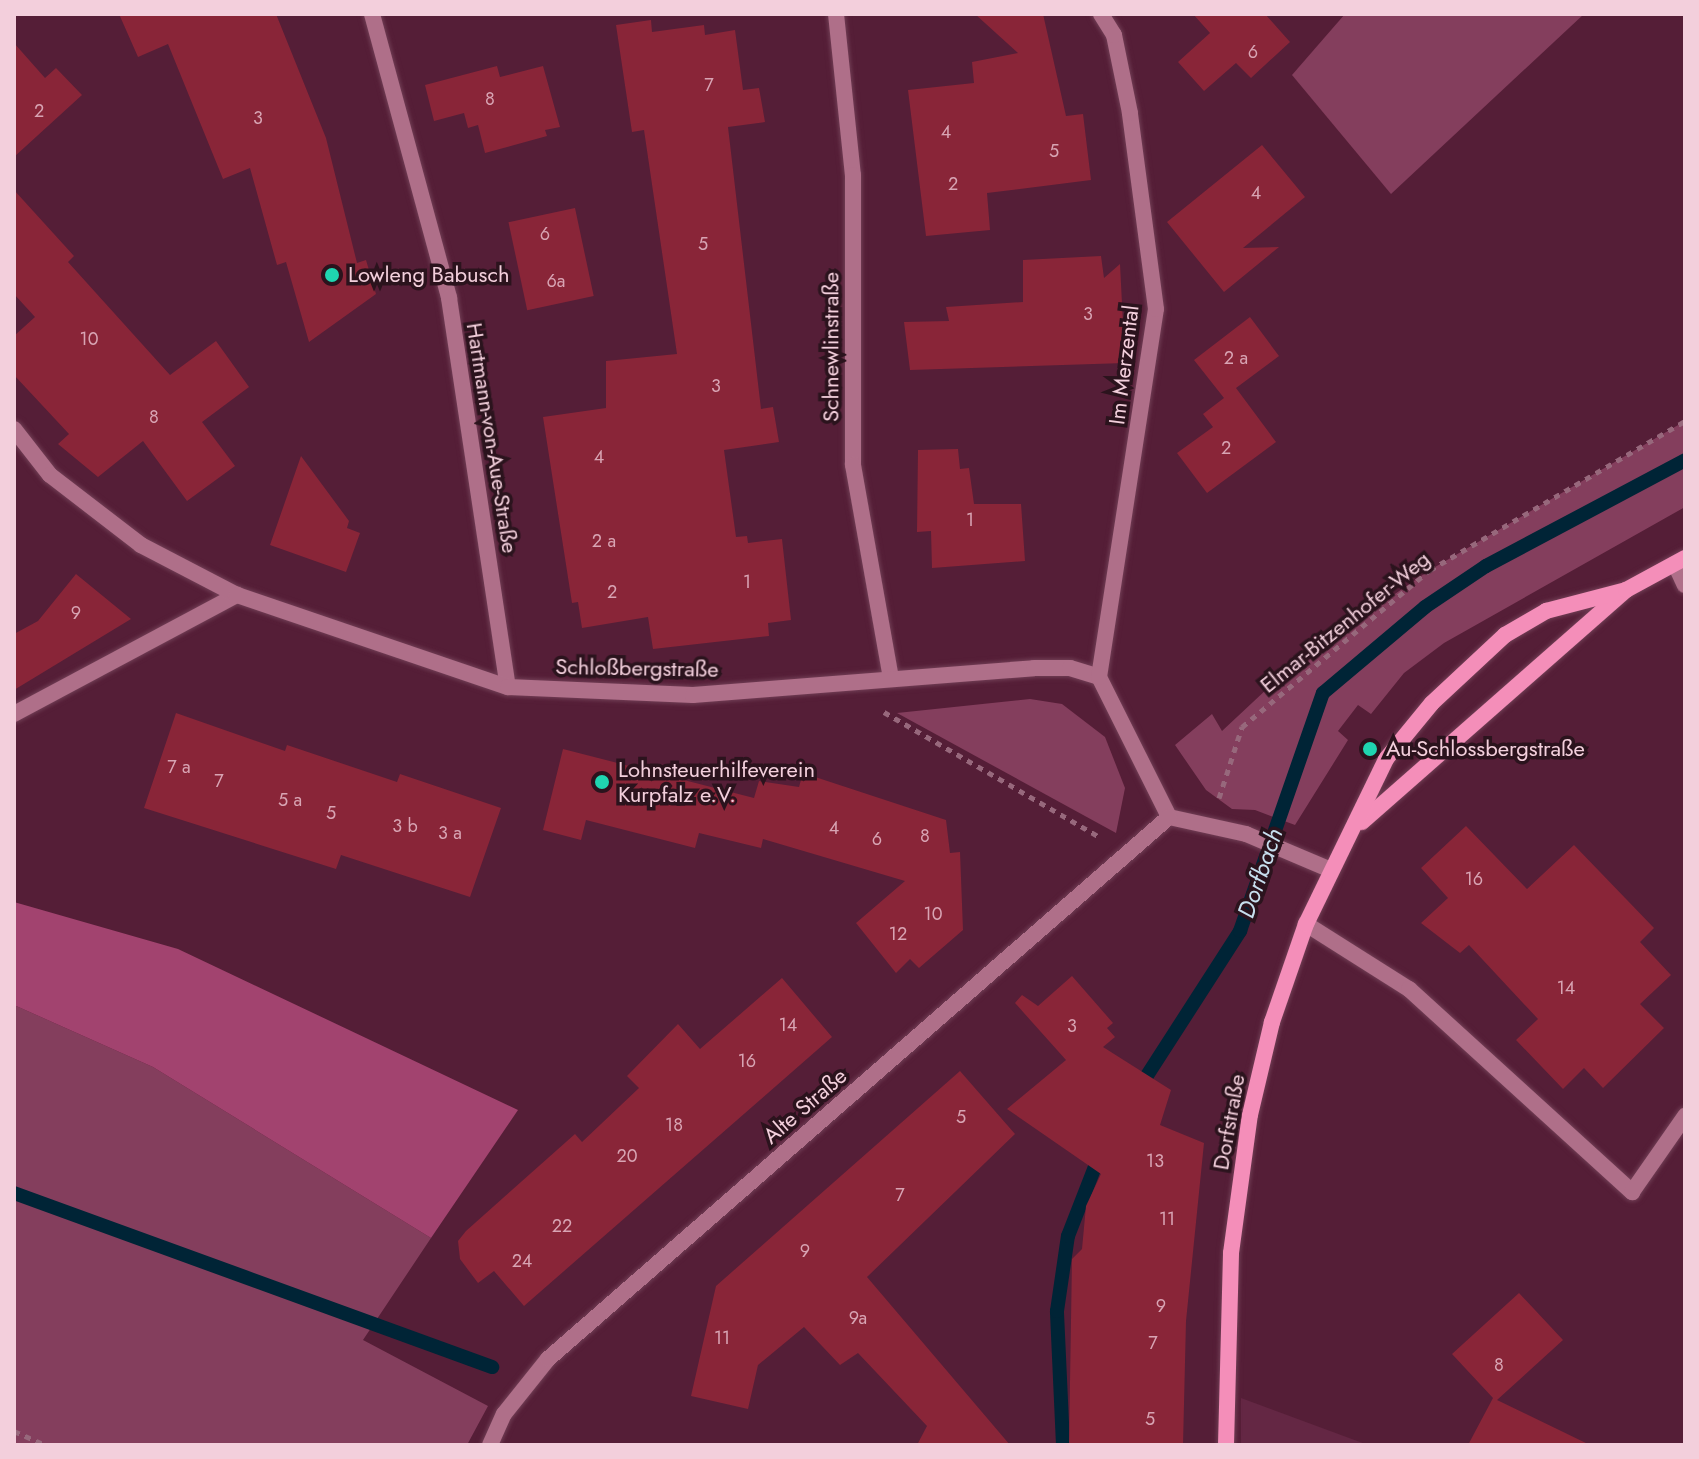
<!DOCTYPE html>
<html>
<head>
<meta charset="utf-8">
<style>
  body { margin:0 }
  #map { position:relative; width:1699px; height:1459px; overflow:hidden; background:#551e37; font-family:Jost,sans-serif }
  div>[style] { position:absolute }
  .built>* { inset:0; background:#642744 }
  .green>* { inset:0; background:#843e5d }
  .forest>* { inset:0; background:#a2436f }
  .stream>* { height:14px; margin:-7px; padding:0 7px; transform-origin:7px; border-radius:7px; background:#002436 }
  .building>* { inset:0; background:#892538; transform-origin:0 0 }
  .path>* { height:5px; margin-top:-2.5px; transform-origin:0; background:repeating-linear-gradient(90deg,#97687c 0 6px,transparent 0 12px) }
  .roads { filter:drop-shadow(0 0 2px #713e55) drop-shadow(0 0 2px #713e55) }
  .service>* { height:16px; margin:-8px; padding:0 8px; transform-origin:8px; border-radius:8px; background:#af6f89 }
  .minor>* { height:16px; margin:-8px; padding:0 8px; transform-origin:8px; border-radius:8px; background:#af6f89 }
  .secondary>* { height:16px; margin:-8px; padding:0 8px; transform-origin:8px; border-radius:8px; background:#f48eb9 }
  .dots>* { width:22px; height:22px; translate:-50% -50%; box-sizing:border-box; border:4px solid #2b131d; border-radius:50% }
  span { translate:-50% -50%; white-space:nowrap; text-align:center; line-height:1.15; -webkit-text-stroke:7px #2b131d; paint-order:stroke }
  .number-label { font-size:18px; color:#d8a4b3 }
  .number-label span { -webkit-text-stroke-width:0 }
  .poi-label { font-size:22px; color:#f3cfdc }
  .left { translate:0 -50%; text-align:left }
  .street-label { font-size:22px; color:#f3cfdc }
  .water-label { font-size:24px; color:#c7dfee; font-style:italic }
  .frame { position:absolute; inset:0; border:16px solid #f3cfdc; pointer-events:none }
</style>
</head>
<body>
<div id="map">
  <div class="built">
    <div style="clip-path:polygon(1241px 1398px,1368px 1445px,1241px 1445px)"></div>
  </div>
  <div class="green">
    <div style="clip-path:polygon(1345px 14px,1584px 14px,1391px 194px,1292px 75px)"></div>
    <div style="clip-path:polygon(1685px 421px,1685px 507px,1444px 643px,1404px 673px,1371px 714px,1358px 705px,1338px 731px,1348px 740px,1295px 825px,1255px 810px,1232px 809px,1206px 790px,1175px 745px,1212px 714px,1222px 731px,1298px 660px,1430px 570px)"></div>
    <div style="clip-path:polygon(1030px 699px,1062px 704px,1105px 737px,1125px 788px,1116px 833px,897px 713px)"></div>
    <div style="clip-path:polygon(14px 1005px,153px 1067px,431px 1238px,363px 1340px,488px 1406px,467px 1445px,14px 1445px)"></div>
  </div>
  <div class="forest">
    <div style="clip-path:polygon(14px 902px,178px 949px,518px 1110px,431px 1238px,153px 1067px,14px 1005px)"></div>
  </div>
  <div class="stream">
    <div style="left:1139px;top:1088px;width:187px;rotate:-57.2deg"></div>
    <div style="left:1240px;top:931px;width:252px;rotate:-70.8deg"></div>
    <div style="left:1323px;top:693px;width:133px;rotate:-40.1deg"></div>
    <div style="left:1425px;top:607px;width:73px;rotate:-33.9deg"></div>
    <div style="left:1486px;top:566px;width:225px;rotate:-28deg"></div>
    <div style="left:14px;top:1193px;width:509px;rotate:20deg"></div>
    <div style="left:1063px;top:1445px;width:134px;rotate:-92.6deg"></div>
    <div style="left:1057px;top:1311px;width:76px;rotate:-81.7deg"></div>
    <div style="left:1068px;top:1236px;width:88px;rotate:-68.7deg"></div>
  </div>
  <div class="building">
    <div style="clip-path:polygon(119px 14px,276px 14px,326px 138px,357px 263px,366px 260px,376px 294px,309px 342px,286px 262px,277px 265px,250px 168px,223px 179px,168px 44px,138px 57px)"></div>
    <div style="clip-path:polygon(975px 14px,1043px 14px,1066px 116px,1083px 114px,1091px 180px,987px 193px,990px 230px,926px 236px,908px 90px,974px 83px,972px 62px,1018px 53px)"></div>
    <div style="clip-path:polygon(1193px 14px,1265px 14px,1290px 42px,1251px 78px,1236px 63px,1204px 91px,1178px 62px,1210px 33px)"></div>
    <div style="clip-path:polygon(651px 20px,652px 32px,704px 25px,705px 35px,735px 30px,743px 90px,759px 88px,765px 122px,728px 127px,761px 409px,773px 407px,779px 442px,724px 450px,736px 537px,747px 536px,748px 543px,782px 539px,791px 620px,768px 623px,769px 636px,653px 649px,648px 617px,582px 628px,578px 602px,572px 603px,543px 417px,606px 408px,606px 361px,677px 354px,644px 130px,632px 132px,616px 25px)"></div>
    <div style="clip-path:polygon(14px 43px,45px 78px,56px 68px,82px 95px,14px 157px)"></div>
    <div style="clip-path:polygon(497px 66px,500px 77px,543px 66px,560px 127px,545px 130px,547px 136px,485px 153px,478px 125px,468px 128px,464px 113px,434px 121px,425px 85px)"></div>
    <div style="clip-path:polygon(1262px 145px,1305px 197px,1243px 248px,1279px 247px,1224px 292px,1167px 222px)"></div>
    <div style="clip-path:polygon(14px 190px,74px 256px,68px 262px,170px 375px,216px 341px,249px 387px,202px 422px,235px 466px,187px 501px,143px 441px,98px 477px,58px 444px,69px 434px,14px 375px,14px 336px,35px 317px,14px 294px)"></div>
    <div style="left:575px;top:208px;width:90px;height:68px;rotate:78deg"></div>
    <div style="clip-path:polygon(1101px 256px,1104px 278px,1120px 264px,1125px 363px,910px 370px,904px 322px,949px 321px,946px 307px,1023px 302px,1023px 260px)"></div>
    <div style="clip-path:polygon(1250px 317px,1279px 356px,1236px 388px,1276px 442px,1207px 493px,1177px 453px,1213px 427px,1203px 414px,1224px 398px,1194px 360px)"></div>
    <div style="clip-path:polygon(958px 449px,960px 469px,969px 468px,974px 504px,1021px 504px,1025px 561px,932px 568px,931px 531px,917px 532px,918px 450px)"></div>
    <div style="clip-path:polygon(301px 456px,349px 521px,347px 528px,360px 533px,346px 572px,270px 545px)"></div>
    <div style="clip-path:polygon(76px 574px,131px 619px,14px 690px,14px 634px,38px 621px)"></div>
    <div style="clip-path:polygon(176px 713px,285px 751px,287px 745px,397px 782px,400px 774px,501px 808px,470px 897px,341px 855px,336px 869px,144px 808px)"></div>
    <div style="clip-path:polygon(563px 749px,754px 798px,759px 781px,799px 787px,803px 773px,946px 820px,950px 853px,960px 852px,963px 930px,919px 968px,910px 959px,896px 973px,856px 923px,905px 881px,763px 839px,761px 848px,699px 833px,695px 848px,586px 820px,581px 840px,543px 830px)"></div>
    <div style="clip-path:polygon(1466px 826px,1527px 889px,1574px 845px,1654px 928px,1640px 942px,1671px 975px,1640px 1004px,1664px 1028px,1603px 1088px,1584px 1068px,1563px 1089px,1516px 1040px,1538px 1019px,1469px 945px,1460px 953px,1421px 923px,1448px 898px,1421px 868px)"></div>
    <div style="clip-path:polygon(1072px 976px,1113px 1023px,1107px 1028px,1115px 1037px,1103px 1047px,1171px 1090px,1160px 1125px,1204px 1143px,1186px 1321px,1183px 1445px,1069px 1445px,1072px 1259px,1082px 1249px,1086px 1206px,1101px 1174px,1007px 1109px,1066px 1060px,1015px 1003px,1022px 995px,1038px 1006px)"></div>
    <div style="clip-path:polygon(782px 978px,832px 1037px,524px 1306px,494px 1271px,478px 1283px,460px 1259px,458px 1241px,466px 1231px,575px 1134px,582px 1142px,639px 1088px,627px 1076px,678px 1024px,700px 1049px)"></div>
    <div style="clip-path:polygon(960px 1071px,1015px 1134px,867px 1277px,1010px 1445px,917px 1445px,927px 1426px,858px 1353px,840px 1365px,804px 1327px,758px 1365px,748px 1409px,691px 1396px,716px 1286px)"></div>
    <div style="clip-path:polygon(1519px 1293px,1563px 1340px,1497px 1400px,1590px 1445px,1468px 1445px,1493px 1398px,1452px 1354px)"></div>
  </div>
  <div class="path">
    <div style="left:884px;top:712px;width:250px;rotate:30.1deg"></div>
    <div style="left:1219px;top:798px;width:75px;rotate:-72.1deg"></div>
    <div style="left:1242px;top:727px;width:245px;rotate:-39.9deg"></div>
    <div style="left:1430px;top:570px;width:295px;rotate:-30.3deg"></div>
    <div style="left:14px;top:1431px;width:35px;rotate:24deg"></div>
  </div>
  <div class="roads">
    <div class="service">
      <div style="left:14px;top:714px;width:253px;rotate:-28.1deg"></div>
      <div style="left:1306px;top:924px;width:122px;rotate:32.3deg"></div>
      <div style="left:1409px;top:989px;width:302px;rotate:42.3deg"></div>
      <div style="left:1632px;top:1192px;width:93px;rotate:-55.1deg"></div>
      <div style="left:490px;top:1445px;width:34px;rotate:-66deg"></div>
      <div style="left:504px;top:1414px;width:70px;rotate:-51.3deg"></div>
    </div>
    <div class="minor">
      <div style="left:372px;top:14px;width:294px;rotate:74.8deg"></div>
      <div style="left:449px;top:298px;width:393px;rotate:81.4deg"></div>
      <div style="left:836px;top:14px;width:162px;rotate:84deg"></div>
      <div style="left:853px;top:175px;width:290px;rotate:90deg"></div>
      <div style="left:853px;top:465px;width:216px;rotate:79.9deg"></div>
      <div style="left:14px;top:429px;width:58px;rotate:52deg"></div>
      <div style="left:50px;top:475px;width:115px;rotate:37.6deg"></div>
      <div style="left:141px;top:545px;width:108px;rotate:27.5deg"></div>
      <div style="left:237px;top:595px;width:286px;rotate:18.8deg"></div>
      <div style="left:508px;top:687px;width:185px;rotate:2.5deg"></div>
      <div style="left:693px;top:695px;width:342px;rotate:-4.5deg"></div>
      <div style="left:1034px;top:668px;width:36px"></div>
      <div style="left:1070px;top:668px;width:30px;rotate:17deg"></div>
      <div style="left:1099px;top:677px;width:157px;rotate:63.4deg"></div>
      <div style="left:1675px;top:564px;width:23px;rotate:65deg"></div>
      <div style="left:1099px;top:677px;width:372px;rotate:-81.2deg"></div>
      <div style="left:1156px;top:309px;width:198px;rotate:-97.6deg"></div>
      <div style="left:1130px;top:113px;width:80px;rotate:-101.6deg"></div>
      <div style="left:1114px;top:35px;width:25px;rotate:-122deg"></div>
      <div style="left:1169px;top:817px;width:79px;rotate:12.4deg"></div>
      <div style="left:1246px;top:834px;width:92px;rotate:23deg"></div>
      <div style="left:548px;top:1359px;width:824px;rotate:-41.11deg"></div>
    </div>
    <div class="secondary">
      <div style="left:1362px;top:822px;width:351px;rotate:-41.3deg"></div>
      <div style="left:1226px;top:1445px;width:192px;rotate:-88.5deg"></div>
      <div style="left:1231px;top:1253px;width:139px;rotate:-82.2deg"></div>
      <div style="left:1250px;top:1115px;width:96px;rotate:-76.7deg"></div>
      <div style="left:1272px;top:1022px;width:104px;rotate:-70.9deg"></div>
      <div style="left:1306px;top:924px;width:183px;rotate:-64.1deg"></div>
      <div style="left:1386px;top:759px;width:72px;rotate:-50.6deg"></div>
      <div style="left:1432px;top:703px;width:100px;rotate:-43deg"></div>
      <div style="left:1505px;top:635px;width:48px;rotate:-30.3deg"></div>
      <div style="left:1546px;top:611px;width:83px;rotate:-14.7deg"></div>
      <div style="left:1626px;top:590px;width:67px;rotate:-28.5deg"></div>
    </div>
  </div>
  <div class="dots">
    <div style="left:332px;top:275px;background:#1fd5b0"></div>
    <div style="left:1370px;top:749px;background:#1fd5b0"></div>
    <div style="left:602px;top:782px;background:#1fd5b0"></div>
  </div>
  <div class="number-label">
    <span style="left:1253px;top:52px">6</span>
    <span style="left:709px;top:85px">7</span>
    <span style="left:490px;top:99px">8</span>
    <span style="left:39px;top:111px">2</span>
    <span style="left:258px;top:118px">3</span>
    <span style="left:946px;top:132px">4</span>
    <span style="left:1054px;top:151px">5</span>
    <span style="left:953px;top:184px">2</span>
    <span style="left:1256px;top:193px">4</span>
    <span style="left:545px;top:234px">6</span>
    <span style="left:703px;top:244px">5</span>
    <span style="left:556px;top:281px">6a</span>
    <span style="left:1088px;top:314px">3</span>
    <span style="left:89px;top:339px">10</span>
    <span style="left:1236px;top:358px">2 a</span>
    <span style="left:716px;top:386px">3</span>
    <span style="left:154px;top:417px">8</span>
    <span style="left:1226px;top:448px">2</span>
    <span style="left:599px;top:457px">4</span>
    <span style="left:970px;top:520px">1</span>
    <span style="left:604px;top:541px">2 a</span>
    <span style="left:747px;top:582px">1</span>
    <span style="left:612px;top:592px">2</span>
    <span style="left:76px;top:613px">9</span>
    <span style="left:179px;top:767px">7 a</span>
    <span style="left:219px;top:781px">7</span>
    <span style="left:290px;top:800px">5 a</span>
    <span style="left:331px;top:813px">5</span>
    <span style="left:405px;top:826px">3 b</span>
    <span style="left:834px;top:828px">4</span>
    <span style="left:450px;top:833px">3 a</span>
    <span style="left:925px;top:836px">8</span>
    <span style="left:877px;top:839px">6</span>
    <span style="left:1474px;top:879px">16</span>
    <span style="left:933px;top:914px">10</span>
    <span style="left:898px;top:934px">12</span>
    <span style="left:1566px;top:988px">14</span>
    <span style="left:788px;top:1025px">14</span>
    <span style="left:1072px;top:1026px">3</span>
    <span style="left:747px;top:1061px">16</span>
    <span style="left:961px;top:1117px">5</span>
    <span style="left:674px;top:1125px">18</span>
    <span style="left:627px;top:1156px">20</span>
    <span style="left:1155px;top:1161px">13</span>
    <span style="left:900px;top:1195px">7</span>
    <span style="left:1167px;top:1219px">11</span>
    <span style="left:562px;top:1226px">22</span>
    <span style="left:805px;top:1251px">9</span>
    <span style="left:522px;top:1261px">24</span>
    <span style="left:1161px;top:1306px">9</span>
    <span style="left:858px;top:1318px">9a</span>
    <span style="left:722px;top:1338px">11</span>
    <span style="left:1153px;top:1343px">7</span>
    <span style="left:1499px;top:1365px">8</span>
    <span style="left:1150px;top:1419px">5</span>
  </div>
  <div class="poi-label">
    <span class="left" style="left:348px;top:275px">Lowleng Babusch</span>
    <span class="left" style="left:1386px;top:749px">Au-Schlossbergstraße</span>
    <span class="left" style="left:618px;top:782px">Lohnsteuerhilfeverein<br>Kurpfalz e.V.</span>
  </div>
  <div class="street-label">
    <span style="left:831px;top:347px;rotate:-90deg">Schnewlinstraße</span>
    <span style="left:1124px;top:365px;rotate:-83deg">Im Merzental</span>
    <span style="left:492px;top:438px;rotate:81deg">Hartmann-von-Aue-Straße</span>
    <span style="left:1345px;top:622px;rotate:-39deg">Elmar-Bitzenhofer-Weg</span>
    <span style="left:637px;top:668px;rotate:1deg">Schloßbergstraße</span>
    <span style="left:805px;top:1106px;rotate:-41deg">Alte Straße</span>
    <span style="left:1229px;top:1122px;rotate:-80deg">Dorfstraße</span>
  </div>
  <div class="water-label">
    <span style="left:1260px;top:873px;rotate:-71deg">Dorfbach</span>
  </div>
  <div class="frame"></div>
</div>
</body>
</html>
